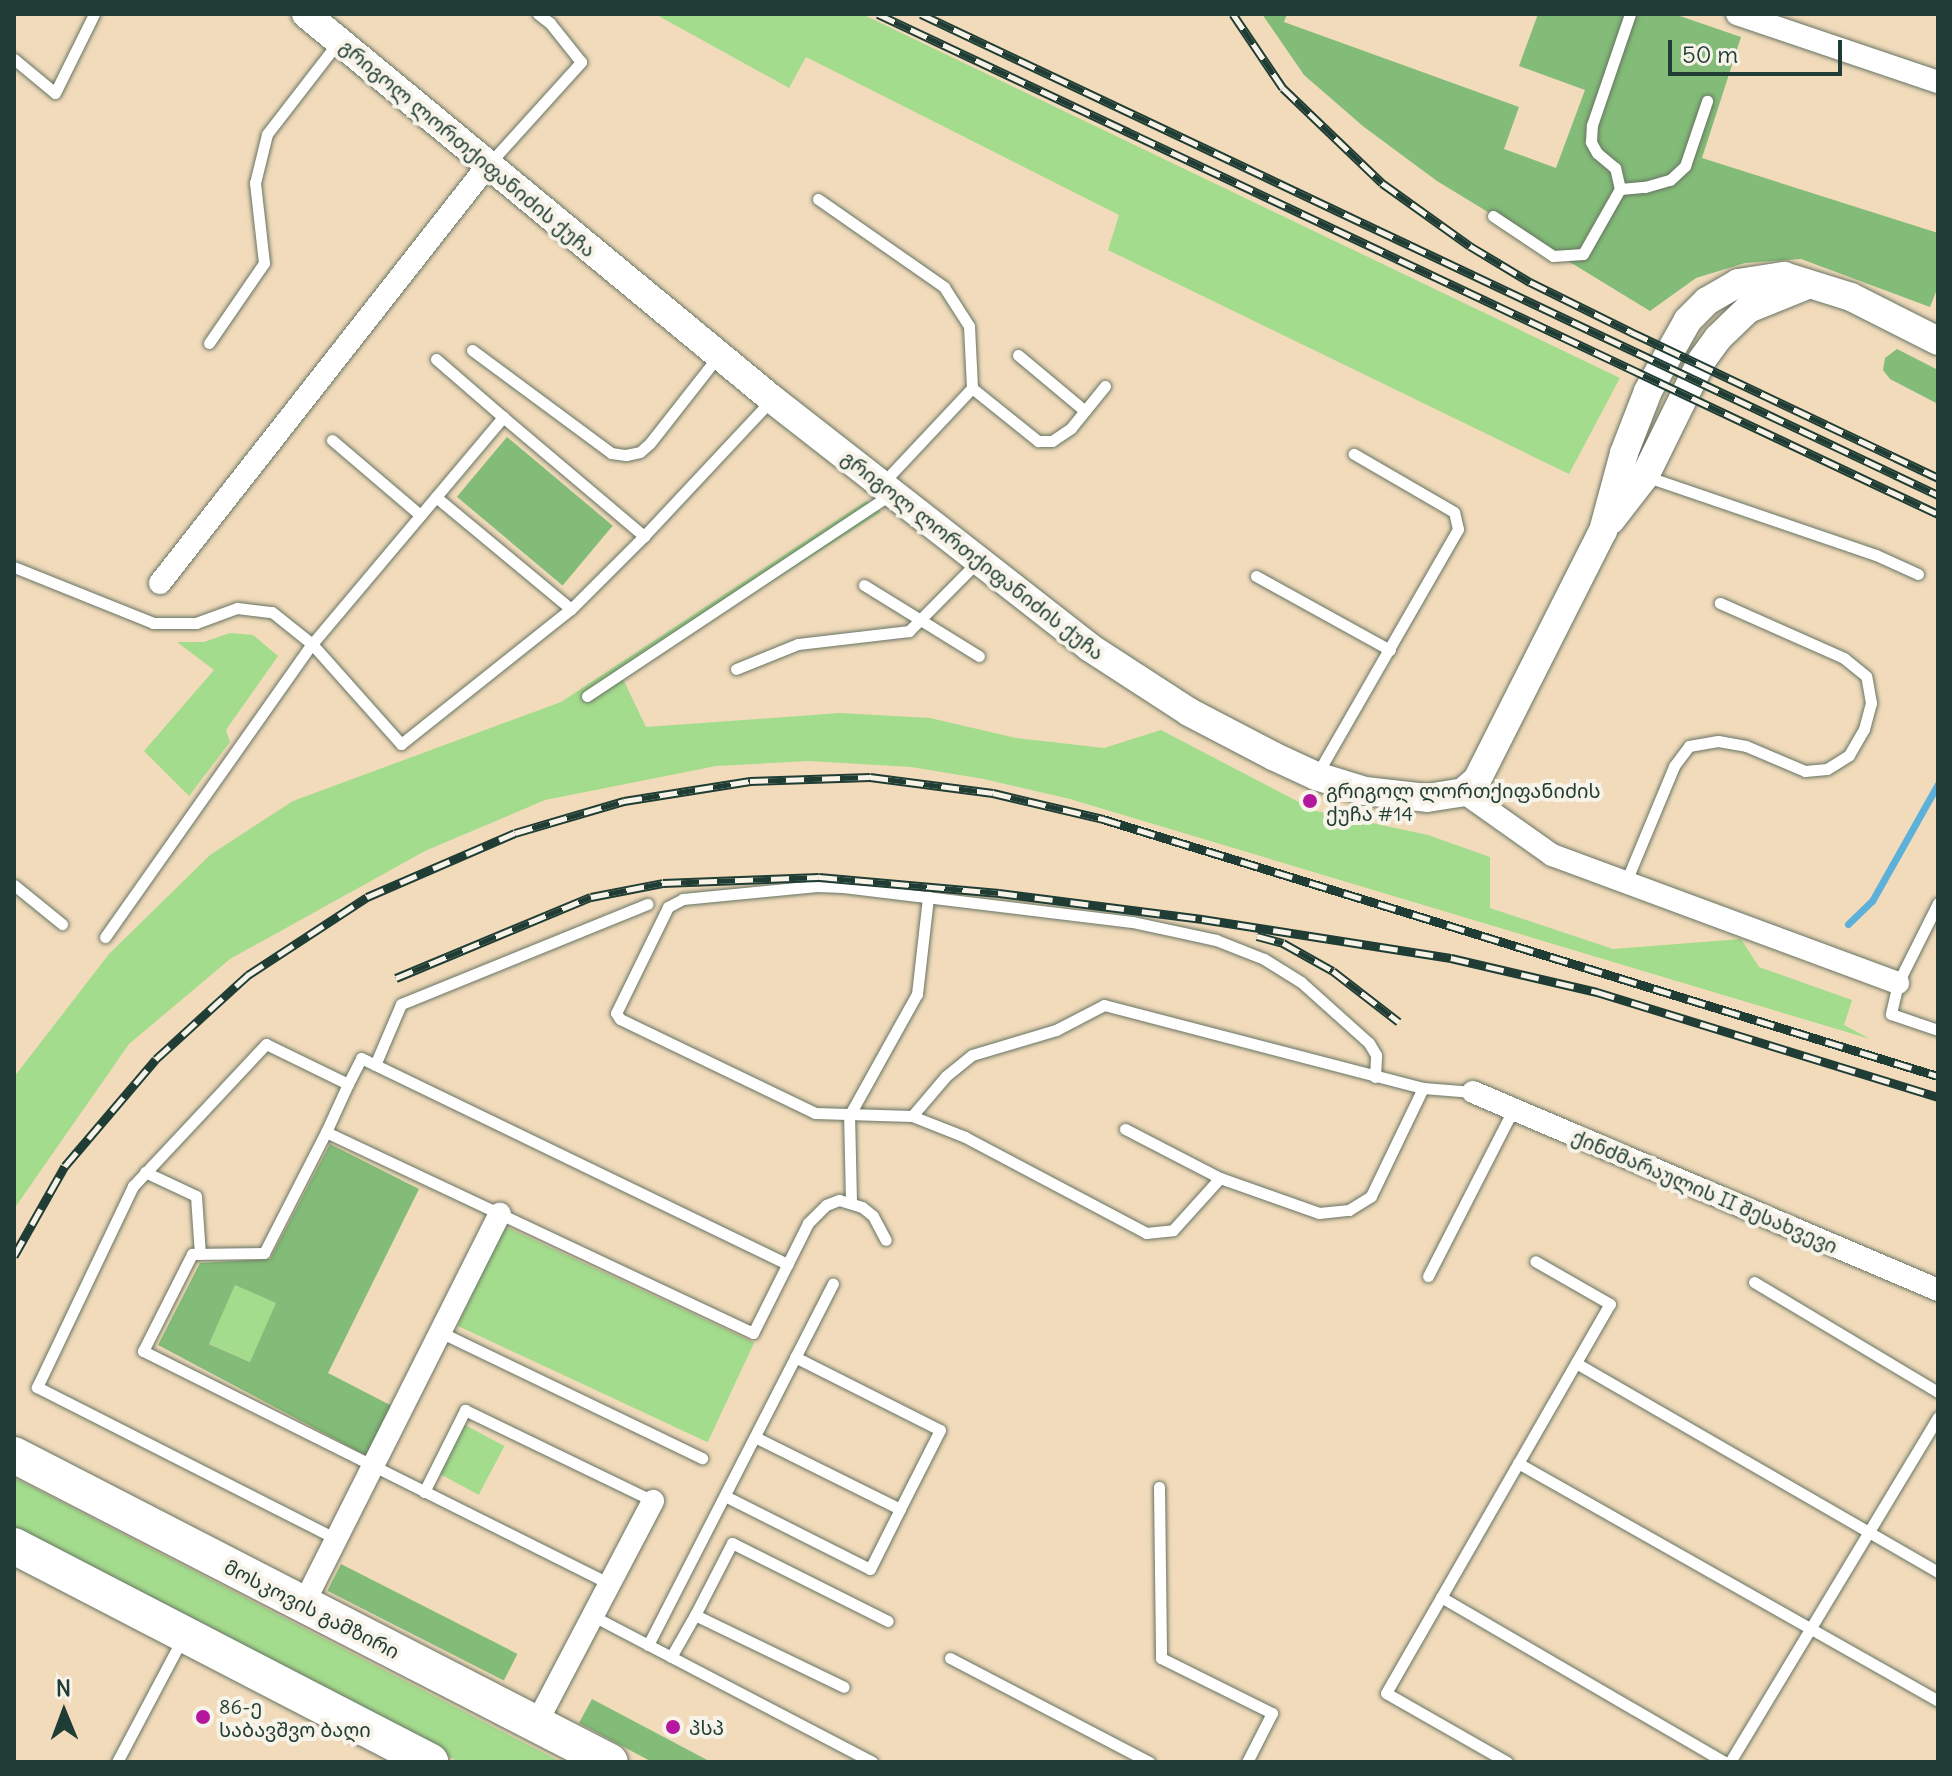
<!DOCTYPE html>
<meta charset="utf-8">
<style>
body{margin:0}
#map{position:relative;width:1952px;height:1776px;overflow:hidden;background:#f1dbbb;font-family:Delius,"Noto Sans Georgian",sans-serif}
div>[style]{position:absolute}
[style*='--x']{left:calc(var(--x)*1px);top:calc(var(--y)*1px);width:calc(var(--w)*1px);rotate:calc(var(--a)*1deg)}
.green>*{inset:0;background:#a4dc8d;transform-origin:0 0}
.forest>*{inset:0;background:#83bc78;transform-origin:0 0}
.stream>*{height:7px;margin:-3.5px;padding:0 3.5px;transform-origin:3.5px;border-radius:3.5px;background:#5db1d9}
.roads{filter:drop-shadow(0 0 2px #687463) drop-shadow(0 0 2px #687463)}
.service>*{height:11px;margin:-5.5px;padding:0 5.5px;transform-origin:5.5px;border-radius:5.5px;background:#fff}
.minor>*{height:22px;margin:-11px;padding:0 11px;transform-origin:11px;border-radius:11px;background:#fff}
.tertiary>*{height:28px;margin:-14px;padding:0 14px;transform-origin:14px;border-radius:14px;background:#fff}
.primary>*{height:36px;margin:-18px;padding:0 18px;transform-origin:18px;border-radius:18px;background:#fff}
.rail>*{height:9px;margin-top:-4.5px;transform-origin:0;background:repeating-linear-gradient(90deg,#f7f3e8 0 18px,#1f3d34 0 36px);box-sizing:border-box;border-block:2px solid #1f3d34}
.dots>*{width:22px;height:22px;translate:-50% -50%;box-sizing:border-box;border:4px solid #f7f3e8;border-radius:50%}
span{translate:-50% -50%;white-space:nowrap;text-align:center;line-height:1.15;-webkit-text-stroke:8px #f7f3e8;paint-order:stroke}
.street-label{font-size:20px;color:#1f3d34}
.poi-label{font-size:20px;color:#1f3d34}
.left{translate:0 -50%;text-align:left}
.frame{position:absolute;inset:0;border:16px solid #1f3d34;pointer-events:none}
.north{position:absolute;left:24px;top:1672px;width:80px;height:80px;-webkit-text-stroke:6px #f7f3e8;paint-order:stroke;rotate:359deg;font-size:22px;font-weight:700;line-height:32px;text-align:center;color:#1f3d34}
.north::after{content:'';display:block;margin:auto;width:28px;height:36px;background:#1f3d34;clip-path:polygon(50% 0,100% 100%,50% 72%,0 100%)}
.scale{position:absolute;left:1668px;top:40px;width:174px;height:36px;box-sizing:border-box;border:4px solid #1f3d34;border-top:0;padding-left:10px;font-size:24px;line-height:28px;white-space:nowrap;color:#1f3d34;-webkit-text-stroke:6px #f7f3e8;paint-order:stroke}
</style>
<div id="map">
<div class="green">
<i style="clip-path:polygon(655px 14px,862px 14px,1620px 378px,1569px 474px,1108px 250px,1119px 215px,806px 57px,789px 88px)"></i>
<i style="clip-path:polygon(866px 501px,881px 512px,622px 677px,646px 727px,840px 713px,930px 718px,1016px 738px,1104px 748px,1161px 730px,1316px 811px,1428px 835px,1490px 857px,1490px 908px,1613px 949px,1741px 939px,1759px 967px,1852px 1000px,1844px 1025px,1870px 1039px,1070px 799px,984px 779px,911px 767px,809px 761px,716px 766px,545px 800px,425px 851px,230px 959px,129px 1044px,14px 1209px,14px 1077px,109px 954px,210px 855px,293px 801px,561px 702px)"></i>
<i style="clip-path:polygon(230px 633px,253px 635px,278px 656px,226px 730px,230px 742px,189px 796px,144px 751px,214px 670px,177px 642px,204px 642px)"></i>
<i style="left:504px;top:1226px;width:276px;height:110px;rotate:25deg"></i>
<i style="left:235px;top:1284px;width:46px;height:65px;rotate:24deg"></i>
<i style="left:463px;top:1424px;width:47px;height:55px;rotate:28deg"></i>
<i style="clip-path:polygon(14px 1478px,40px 1491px,561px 1762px,459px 1762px,139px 1602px,14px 1532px)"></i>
</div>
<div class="forest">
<i style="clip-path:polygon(1262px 14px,1287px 14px,1284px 22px,1519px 107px,1504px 149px,1556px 168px,1585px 90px,1519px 66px,1538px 14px,1674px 14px,1741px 37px,1702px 158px,1938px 233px,1938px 287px,1930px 307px,1801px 259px,1745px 263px,1696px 278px,1650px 311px,1437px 181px,1364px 127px,1304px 75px)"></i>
<i style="clip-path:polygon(1897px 349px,1938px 370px,1938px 404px,1890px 379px,1883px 370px,1885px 358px)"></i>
<i style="left:507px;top:437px;width:138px;height:78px;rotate:40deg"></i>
<i style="clip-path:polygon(evenodd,330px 1144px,419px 1189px,328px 1373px,394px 1407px,367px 1456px,158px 1345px,200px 1263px,270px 1259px,330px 1144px,235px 1285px,276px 1303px,250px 1362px,209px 1344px,235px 1285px)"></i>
<i style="left:341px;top:1564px;width:198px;height:30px;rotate:27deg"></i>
<i style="clip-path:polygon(592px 1699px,711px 1762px,652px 1762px,579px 1723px)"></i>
</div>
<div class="stream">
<i style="--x:1848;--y:924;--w:33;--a:-44"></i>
<i style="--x:1872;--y:901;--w:134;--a:-60.6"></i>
</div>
<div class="roads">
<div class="service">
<i style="--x:14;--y:59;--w:53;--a:39.7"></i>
<i style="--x:55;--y:93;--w:88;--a:-63.7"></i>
<i style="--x:488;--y:165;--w:139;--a:-47.9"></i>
<i style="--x:581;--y:62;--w:50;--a:-128.5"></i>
<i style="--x:550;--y:23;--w:15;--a:-143"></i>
<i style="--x:1620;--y:189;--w:25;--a:-5"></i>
<i style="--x:1645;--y:187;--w:26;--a:-16"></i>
<i style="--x:1670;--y:180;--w:21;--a:-43"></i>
<i style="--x:1685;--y:166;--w:69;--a:-71.3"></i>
<i style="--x:818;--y:199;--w:154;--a:34.9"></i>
<i style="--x:944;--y:287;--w:46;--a:57.3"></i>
<i style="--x:969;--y:326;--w:62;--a:87.2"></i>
<i style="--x:972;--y:388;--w:132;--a:133.2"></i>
<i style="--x:1493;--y:216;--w:72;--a:33.7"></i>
<i style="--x:1553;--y:256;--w:30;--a:-4"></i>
<i style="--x:1583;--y:254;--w:75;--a:-60.4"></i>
<i style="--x:1620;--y:189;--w:22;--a:-103"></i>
<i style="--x:1615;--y:168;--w:23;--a:-140"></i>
<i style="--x:1597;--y:153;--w:13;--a:-119"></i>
<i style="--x:1591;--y:142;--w:17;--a:-87"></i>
<i style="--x:1592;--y:125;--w:117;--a:-71.1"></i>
<i style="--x:209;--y:343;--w:97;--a:-55.5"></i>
<i style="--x:264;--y:263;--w:81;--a:-96.4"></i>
<i style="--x:255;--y:183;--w:50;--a:-76.2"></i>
<i style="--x:267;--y:134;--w:118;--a:-52.3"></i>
<i style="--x:472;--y:350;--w:173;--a:36.5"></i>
<i style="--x:611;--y:453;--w:15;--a:8"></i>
<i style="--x:626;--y:455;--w:14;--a:-12"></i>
<i style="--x:640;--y:452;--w:13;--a:-42"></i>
<i style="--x:650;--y:443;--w:112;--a:-51.9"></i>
<i style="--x:1018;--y:355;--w:87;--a:39.9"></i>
<i style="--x:436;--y:359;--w:89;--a:40.9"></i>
<i style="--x:972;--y:388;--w:85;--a:38.8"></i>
<i style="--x:1038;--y:441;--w:14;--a:0"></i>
<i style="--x:1052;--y:441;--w:23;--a:-34"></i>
<i style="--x:1071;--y:428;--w:54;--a:-51"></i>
<i style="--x:332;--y:440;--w:116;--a:40.4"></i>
<i style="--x:1645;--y:476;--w:244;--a:18.9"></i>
<i style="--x:1876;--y:555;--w:46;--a:24.3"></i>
<i style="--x:436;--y:497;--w:175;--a:39.7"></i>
<i style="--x:14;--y:567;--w:150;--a:21.9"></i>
<i style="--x:153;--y:623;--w:43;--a:0"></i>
<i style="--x:196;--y:623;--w:44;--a:-20.1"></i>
<i style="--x:237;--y:608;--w:35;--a:7"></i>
<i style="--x:272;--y:612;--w:51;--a:38.7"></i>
<i style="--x:312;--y:644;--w:134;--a:48.3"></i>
<i style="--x:401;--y:744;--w:217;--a:-38.5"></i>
<i style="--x:571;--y:609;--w:103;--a:-45"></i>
<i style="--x:1256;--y:576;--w:153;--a:28.9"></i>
<i style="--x:864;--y:585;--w:135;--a:31.7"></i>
<i style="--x:736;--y:669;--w:67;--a:-22"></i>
<i style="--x:798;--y:644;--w:112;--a:-6.7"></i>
<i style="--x:909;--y:631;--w:97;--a:-45.4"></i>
<i style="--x:587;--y:696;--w:365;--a:-33.6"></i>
<i style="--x:1316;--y:776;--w:285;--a:-60.1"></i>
<i style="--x:1458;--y:529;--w:17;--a:-103"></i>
<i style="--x:1454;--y:512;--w:116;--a:-149.9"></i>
<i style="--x:1625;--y:884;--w:128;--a:-67.4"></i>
<i style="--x:1674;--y:766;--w:25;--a:-53"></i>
<i style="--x:1689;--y:746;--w:29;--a:-10"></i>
<i style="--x:1718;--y:741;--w:28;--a:10"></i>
<i style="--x:1746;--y:746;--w:64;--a:23"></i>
<i style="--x:1805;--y:771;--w:22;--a:-5"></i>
<i style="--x:1827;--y:769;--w:26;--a:-32"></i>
<i style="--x:1849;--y:755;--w:30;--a:-60"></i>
<i style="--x:1864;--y:729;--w:27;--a:-75"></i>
<i style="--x:1871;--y:703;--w:27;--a:-100"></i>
<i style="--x:1866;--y:676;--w:28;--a:-141"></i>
<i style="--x:1844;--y:658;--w:136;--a:-156.1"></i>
<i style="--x:14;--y:885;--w:62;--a:39.1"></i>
<i style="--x:1938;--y:903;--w:89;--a:116.6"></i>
<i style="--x:1898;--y:983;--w:32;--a:103"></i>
<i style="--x:1891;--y:1014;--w:50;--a:18.8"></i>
<i style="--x:105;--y:937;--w:359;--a:-54.8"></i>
<i style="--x:312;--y:644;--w:297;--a:-49.9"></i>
<i style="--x:503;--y:417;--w:185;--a:40.2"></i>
<i style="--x:644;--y:536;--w:187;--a:-46.9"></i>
<i style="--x:375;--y:1065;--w:66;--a:-66.9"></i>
<i style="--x:401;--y:1004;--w:266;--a:-22.1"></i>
<i style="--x:1375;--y:1077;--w:22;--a:-87"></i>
<i style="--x:1376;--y:1055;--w:14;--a:-120"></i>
<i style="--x:1369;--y:1043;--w:91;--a:-138.1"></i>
<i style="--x:1301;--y:982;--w:44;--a:-148.1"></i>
<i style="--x:1264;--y:959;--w:52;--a:-158.4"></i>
<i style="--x:1216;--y:940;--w:86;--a:-167.9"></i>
<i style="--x:1132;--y:922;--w:291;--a:-173.1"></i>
<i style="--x:843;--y:887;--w:26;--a:-178"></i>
<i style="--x:817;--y:886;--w:135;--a:174.5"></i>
<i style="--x:683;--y:899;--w:17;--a:152"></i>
<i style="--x:668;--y:907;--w:118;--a:116.1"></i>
<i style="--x:616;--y:1013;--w:7;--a:56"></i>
<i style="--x:620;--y:1019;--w:216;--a:25.7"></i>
<i style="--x:815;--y:1113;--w:97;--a:1.8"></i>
<i style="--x:912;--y:1116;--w:57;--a:21.6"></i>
<i style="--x:965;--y:1137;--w:205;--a:27.9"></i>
<i style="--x:1146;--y:1233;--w:27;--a:-6"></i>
<i style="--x:1173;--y:1230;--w:70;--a:-47.9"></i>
<i style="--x:1220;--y:1178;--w:105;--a:19.5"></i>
<i style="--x:1319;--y:1213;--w:30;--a:-6"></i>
<i style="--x:1349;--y:1210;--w:26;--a:-32"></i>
<i style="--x:1371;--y:1196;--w:120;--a:-64.3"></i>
<i style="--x:1423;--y:1088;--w:50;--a:4.6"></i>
<i style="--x:348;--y:1084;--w:29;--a:-63"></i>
<i style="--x:361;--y:1058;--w:474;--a:25.8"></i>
<i style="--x:912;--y:1116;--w:52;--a:-49.6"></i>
<i style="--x:946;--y:1076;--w:33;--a:-39"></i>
<i style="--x:972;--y:1055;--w:88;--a:-16.6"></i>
<i style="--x:1056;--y:1030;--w:54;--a:-27.5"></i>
<i style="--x:1104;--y:1005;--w:330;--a:14.6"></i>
<i style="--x:1125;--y:1129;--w:107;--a:27.3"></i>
<i style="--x:326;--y:1132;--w:53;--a:-65.4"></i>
<i style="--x:348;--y:1084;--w:91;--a:-154"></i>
<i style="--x:266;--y:1044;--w:195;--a:133.1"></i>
<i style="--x:133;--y:1186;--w:223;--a:115.5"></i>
<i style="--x:37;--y:1387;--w:335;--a:26.9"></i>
<i style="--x:145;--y:1172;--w:56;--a:25.2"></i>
<i style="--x:196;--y:1196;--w:58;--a:86.1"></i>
<i style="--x:851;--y:1201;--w:85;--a:-91.3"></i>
<i style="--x:849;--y:1116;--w:140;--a:-60.9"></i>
<i style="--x:917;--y:994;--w:98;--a:-83.5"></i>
<i style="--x:1428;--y:1276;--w:186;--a:-62.9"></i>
<i style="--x:1754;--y:1282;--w:214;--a:30.9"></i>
<i style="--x:440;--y:1332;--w:291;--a:25.7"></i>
<i style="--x:795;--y:1357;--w:162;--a:26.7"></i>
<i style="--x:940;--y:1430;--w:89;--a:116.9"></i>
<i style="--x:1576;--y:1363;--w:418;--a:30"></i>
<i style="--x:1518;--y:1463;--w:483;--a:29.5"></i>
<i style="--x:1159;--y:1487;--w:171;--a:89.3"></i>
<i style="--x:1161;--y:1658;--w:124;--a:26.4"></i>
<i style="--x:1272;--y:1713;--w:55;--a:117"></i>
<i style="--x:424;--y:1492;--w:92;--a:-63.4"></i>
<i style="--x:465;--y:1410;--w:209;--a:25.8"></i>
<i style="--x:725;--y:1496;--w:162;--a:26.7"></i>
<i style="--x:870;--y:1569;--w:67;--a:-63.4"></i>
<i style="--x:900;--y:1509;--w:162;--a:-153.6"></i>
<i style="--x:610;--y:1584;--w:522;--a:-153.48"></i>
<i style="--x:143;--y:1351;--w:109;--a:-63.2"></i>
<i style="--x:192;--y:1254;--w:72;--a:-0.8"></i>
<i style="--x:264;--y:1253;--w:136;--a:-62.9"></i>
<i style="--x:326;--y:1132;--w:472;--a:25.2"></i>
<i style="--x:753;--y:1333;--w:123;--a:-63.4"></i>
<i style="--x:808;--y:1223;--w:25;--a:-45"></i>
<i style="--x:826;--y:1205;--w:14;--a:-21"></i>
<i style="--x:839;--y:1200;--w:24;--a:17"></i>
<i style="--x:862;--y:1207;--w:14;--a:39"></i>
<i style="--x:873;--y:1216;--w:27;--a:62"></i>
<i style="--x:1441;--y:1597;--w:328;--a:30.2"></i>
<i style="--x:695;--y:1615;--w:81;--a:-62.8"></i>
<i style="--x:732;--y:1543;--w:174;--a:26.6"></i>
<i style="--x:593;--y:1616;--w:315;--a:27.6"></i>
<i style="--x:648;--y:1645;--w:406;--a:-62.9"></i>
<i style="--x:671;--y:1657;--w:48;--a:-60.3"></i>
<i style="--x:695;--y:1615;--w:165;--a:25.8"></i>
<i style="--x:950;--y:1658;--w:225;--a:27.6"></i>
<i style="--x:117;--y:1762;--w:139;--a:-62.1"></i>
<i style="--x:1507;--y:1762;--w:139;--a:-150.3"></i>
<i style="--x:1386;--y:1693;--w:449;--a:-60.1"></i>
<i style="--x:1610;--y:1304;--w:86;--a:-150.2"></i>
<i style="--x:1730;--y:1762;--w:403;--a:-58.9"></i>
</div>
<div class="minor">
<i style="--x:1737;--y:14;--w:212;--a:18.7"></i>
<i style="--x:160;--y:583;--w:531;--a:-51.88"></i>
<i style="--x:1463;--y:792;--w:109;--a:35.3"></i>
<i style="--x:1552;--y:855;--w:369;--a:20.3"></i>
<i style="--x:1473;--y:1092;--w:505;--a:23.06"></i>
<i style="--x:303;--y:1605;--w:438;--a:-63.3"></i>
<i style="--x:536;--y:1724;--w:252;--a:-62.3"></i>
</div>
<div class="tertiary">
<i style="--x:306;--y:14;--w:604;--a:39.56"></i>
<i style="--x:772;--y:399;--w:402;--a:38"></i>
<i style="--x:1089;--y:647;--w:119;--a:33"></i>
<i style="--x:1189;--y:712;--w:95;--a:27.6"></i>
<i style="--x:1273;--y:756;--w:47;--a:24.9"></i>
<i style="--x:1316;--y:776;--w:51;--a:17"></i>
<i style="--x:1365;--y:791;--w:62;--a:6.4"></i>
<i style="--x:1427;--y:798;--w:36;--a:-9"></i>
<i style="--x:1463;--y:792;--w:18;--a:-41"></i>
<i style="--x:1477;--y:780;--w:279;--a:-63.2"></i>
<i style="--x:1603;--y:531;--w:81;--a:-74.9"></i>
<i style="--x:1624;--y:453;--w:66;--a:-68.8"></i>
<i style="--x:1648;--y:391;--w:81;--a:-60.6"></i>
<i style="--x:1688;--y:320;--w:27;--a:-45"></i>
<i style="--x:1707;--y:301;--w:36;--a:-30"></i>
<i style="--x:1738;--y:283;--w:47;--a:-8.7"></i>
<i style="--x:1784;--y:276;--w:70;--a:17.4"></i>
<i style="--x:1851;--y:297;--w:97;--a:26.8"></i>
<i style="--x:1611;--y:520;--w:56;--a:-52.3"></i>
<i style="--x:1645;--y:476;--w:129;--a:-63.8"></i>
<i style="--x:1702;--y:360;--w:27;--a:-54"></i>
<i style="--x:1718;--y:338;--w:42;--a:-44"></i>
<i style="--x:1748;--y:309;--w:64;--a:-22.1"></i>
</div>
<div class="primary">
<i style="--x:14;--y:1455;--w:670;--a:27.25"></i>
<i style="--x:14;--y:1546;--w:469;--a:27.4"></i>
</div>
</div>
<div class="rail">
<i style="--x:878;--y:14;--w:1172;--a:25.25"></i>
<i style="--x:921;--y:14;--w:1125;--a:25.31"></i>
<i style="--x:1233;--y:14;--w:89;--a:56"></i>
<i style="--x:1283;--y:88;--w:137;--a:43.8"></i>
<i style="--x:1382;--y:183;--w:108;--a:35.6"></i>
<i style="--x:1470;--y:246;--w:70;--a:31"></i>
<i style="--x:1530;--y:282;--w:113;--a:26.3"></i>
<i style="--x:1631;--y:332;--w:340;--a:25.4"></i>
<i style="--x:1257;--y:936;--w:27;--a:15"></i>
<i style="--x:1283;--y:943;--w:57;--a:29.2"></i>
<i style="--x:1333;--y:971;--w:83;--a:37.7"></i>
<i style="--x:396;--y:978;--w:211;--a:-22.6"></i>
<i style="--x:591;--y:897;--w:73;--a:-11"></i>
<i style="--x:663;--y:883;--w:156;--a:-2.2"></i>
<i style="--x:819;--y:877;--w:181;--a:5.1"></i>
<i style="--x:999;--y:893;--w:205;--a:7.3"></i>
<i style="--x:1202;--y:919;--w:252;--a:8.9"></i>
<i style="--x:1451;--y:958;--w:150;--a:13.1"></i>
<i style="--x:1597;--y:992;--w:357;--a:17.1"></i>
<i style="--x:14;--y:1256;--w:103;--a:-60.5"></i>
<i style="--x:65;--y:1166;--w:140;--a:-49.6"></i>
<i style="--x:156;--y:1059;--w:125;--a:-42.4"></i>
<i style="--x:248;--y:975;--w:142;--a:-33.2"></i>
<i style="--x:367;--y:897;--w:161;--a:-23.4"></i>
<i style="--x:515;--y:833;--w:114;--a:-16.4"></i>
<i style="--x:624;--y:801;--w:128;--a:-9"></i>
<i style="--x:750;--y:781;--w:120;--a:-1.9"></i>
<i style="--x:870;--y:777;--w:124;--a:7.4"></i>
<i style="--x:993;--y:793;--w:113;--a:13.3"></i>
<i style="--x:1103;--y:819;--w:874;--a:17.11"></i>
</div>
<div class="dots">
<i style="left:1310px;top:801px;background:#b5179e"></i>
<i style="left:203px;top:1717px;background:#b5179e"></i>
<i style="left:673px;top:1727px;background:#b5179e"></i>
</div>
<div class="street-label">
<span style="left:468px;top:148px;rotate:40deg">გრიგოლ ლორთქიფანიძის ქუჩა</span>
<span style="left:973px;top:555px;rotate:38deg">გრიგოლ ლორთქიფანიძის ქუჩა</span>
<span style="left:1705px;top:1191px;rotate:23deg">ქინძმარაულის II შესახვევი</span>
<span style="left:312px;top:1609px;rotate:27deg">მოსკოვის გამზირი</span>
</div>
<div class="poi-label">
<span class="left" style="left:1326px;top:802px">გრიგოლ ლორთქიფანიძის<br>ქუჩა #14</span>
<span class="left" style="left:219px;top:1718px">86-ე<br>საბავშვო ბაღი</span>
<span class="left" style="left:689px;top:1727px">პსპ</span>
</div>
<div class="frame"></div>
<div class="north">N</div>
<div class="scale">50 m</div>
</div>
